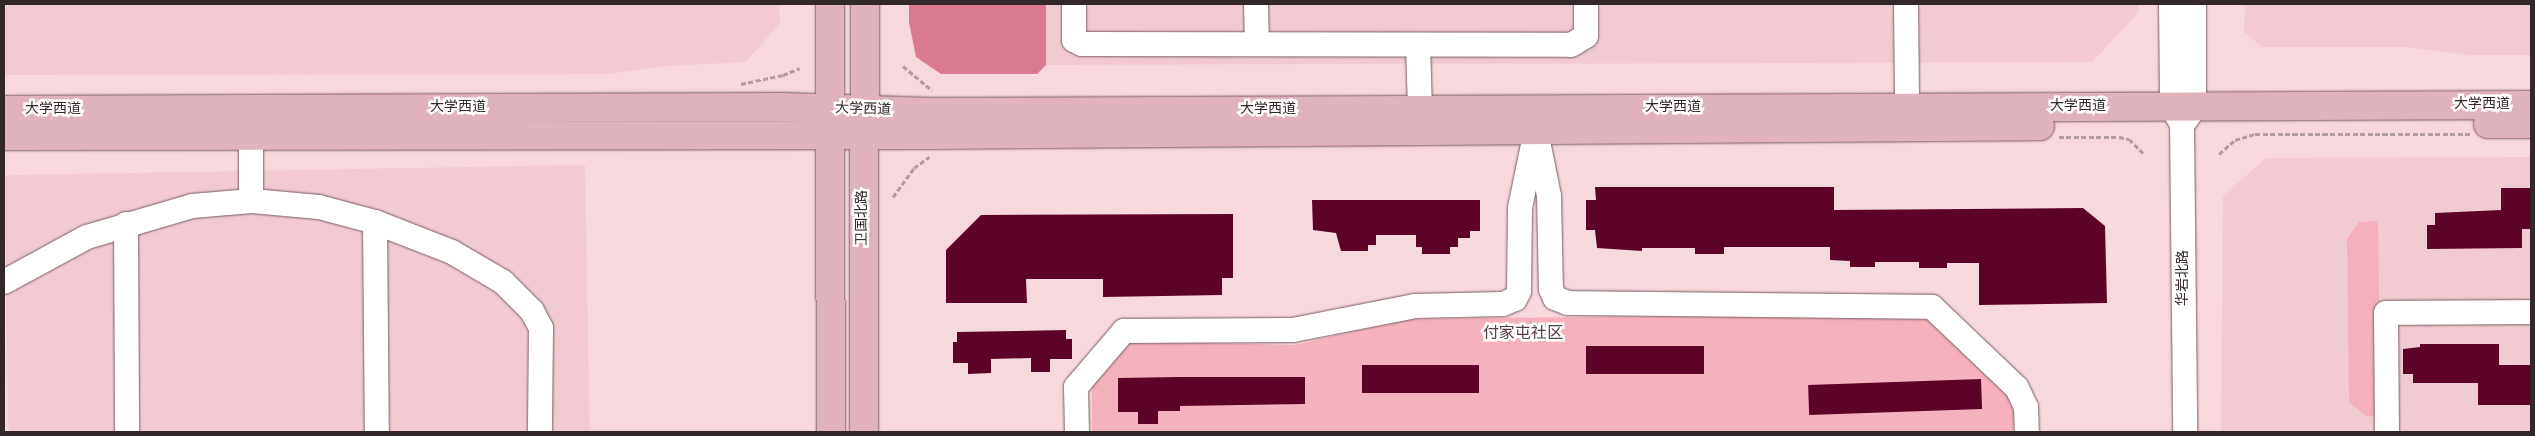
<!DOCTYPE html>
<meta charset="utf-8">
<style>
body{margin:0}
#map{position:relative;width:2535px;height:436px;overflow:hidden;background:#f6d8dd;font-family:Overpass,"Noto Sans SC",sans-serif}
div>[style]{position:absolute}
[style*='--x']{left:calc(var(--x)*1px);top:calc(var(--y)*1px);width:calc(var(--w)*1px);rotate:calc(var(--a)*1deg)}
.built>*{inset:0;background:#f2cbd2;transform-origin:0 0}
.green>*{inset:0;background:#f5b1be}
.forest>*{inset:0;background:#da7a90}
.building>*{inset:0;background:#5d0327;transform-origin:0 0}
.path>*{height:3px;margin-top:-1.5px;transform-origin:0;background:repeating-linear-gradient(90deg,#b39ca0 0 5px,transparent 0 7.5px)}
.roads{filter:drop-shadow(0 0 1px #765d61) drop-shadow(0 0 1px #765d61)}
.minor>*{height:24px;margin:-12px;padding:0 12px;transform-origin:12px;border-radius:12px;background:#fff}
.major>*{height:28px;margin:-14px;padding:0 14px;transform-origin:14px;border-radius:14px;background:#e0b2bc}
span{translate:-50% -50%;white-space:nowrap;text-align:center;line-height:1.15;-webkit-text-stroke:5px #fff;paint-order:stroke}
.street-label{font-size:14px;color:#322729}
.quarter-label{font-size:16px;color:#563d42}
.frame{position:absolute;inset:0;border:5px solid #322729;pointer-events:none}
</style>
<div id="map">
<div class="built">
<i style="clip-path:polygon(4px 4px,779px 4px,780px 23px,746px 62px,667px 66px,608px 74px,4px 75px)"></i>
<i style="clip-path:polygon(1046px 4px,2138px 4px,2138px 13px,2092px 62px,1046px 65px)"></i>
<i style="clip-path:polygon(2245px 4px,2531px 4px,2531px 55px,2469px 55px,2405px 47px,2262px 47px,2244px 32px)"></i>
<i style="clip-path:polygon(2531px 157px,2531px 432px,2221px 432px,2223px 196px,2266px 158px)"></i>
<i style="left:585px;top:165px;width:267px;height:581px;rotate:89deg"></i>
</div>
<div class="green">
<i style="clip-path:polygon(2378px 221px,2381px 417px,2366px 416px,2349px 402px,2347px 239px,2359px 222px)"></i>
<i style="clip-path:polygon(1922px 313px,2011px 390px,2016px 405px,2013px 431px,1092px 432px,1092px 382px,1129px 341px,1295px 345px,1407px 319px)"></i>
</div>
<div class="forest">
<i style="clip-path:polygon(909px 4px,1046px 4px,1046px 65px,1037px 74px,941px 74px,916px 57px,909px 22px)"></i>
</div>
<div class="building">
<i style="clip-path:polygon(1595px 187px,1834px 187px,1834px 210px,2083px 208px,2105px 226px,2107px 303px,1979px 305px,1979px 263px,1947px 263px,1947px 268px,1919px 268px,1919px 262px,1875px 262px,1875px 267px,1850px 267px,1850px 261px,1830px 260px,1830px 247px,1724px 247px,1724px 254px,1695px 254px,1695px 248px,1642px 248px,1642px 251px,1597px 248px,1595px 230px,1586px 230px,1586px 200px,1596px 200px)"></i>
<i style="clip-path:polygon(2501px 188px,2531px 188px,2531px 229px,2522px 229px,2522px 248px,2427px 249px,2427px 225px,2435px 225px,2435px 213px,2501px 210px)"></i>
<i style="clip-path:polygon(1312px 200px,1480px 200px,1480px 231px,1470px 231px,1470px 238px,1458px 238px,1458px 247px,1450px 247px,1450px 254px,1422px 254px,1422px 247px,1416px 247px,1416px 235px,1376px 235px,1376px 245px,1368px 245px,1368px 251px,1341px 251px,1336px 233px,1313px 230px)"></i>
<i style="clip-path:polygon(1233px 214px,1233px 278px,1222px 278px,1222px 295px,1103px 297px,1103px 279px,1026px 279px,1027px 303px,946px 303px,946px 250px,981px 215px)"></i>
<i style="clip-path:polygon(1066px 330px,1066px 339px,1072px 339px,1072px 359px,1050px 359px,1050px 372px,1031px 372px,1031px 358px,991px 359px,991px 373px,968px 374px,968px 363px,953px 363px,953px 342px,957px 342px,957px 332px)"></i>
<i style="clip-path:polygon(2420px 344px,2499px 344px,2499px 365px,2531px 365px,2531px 405px,2478px 405px,2478px 383px,2413px 383px,2413px 374px,2403px 374px,2403px 349px,2420px 347px)"></i>
<i style="left:1704px;top:346px;width:28px;height:118px;rotate:90deg"></i>
<i style="left:1479px;top:365px;width:28px;height:117px;rotate:90deg"></i>
<i style="clip-path:polygon(1180px 377px,1305px 377px,1305px 404px,1180px 406px,1180px 411px,1158px 411px,1158px 424px,1138px 424px,1138px 412px,1118px 412px,1118px 378px)"></i>
<i style="left:1981px;top:379px;width:30px;height:173px;rotate:88deg"></i>
</div>
<div class="path">
<i style="--x:903;--y:66;--w:38;--a:40"></i>
<i style="--x:741;--y:84;--w:43;--a:-12.1"></i>
<i style="--x:783;--y:75;--w:18;--a:-22"></i>
<i style="--x:2059;--y:137;--w:60;--a:0"></i>
<i style="--x:2119;--y:137;--w:10;--a:11"></i>
<i style="--x:2129;--y:139;--w:20;--a:45"></i>
<i style="--x:2219;--y:154;--w:21;--a:-41"></i>
<i style="--x:2235;--y:140;--w:21;--a:-17"></i>
<i style="--x:2255;--y:134;--w:216;--a:0"></i>
<i style="--x:893;--y:197;--w:36;--a:-54"></i>
<i style="--x:914;--y:168;--w:19;--a:-36"></i>
</div>
<div class="roads">
<div class="minor">
<i style="--x:1074;--y:4;--w:36;--a:90"></i>
<i style="--x:1074;--y:40;--w:9;--a:27"></i>
<i style="--x:1082;--y:44;--w:489;--a:0.1"></i>
<i style="--x:1571;--y:45;--w:17;--a:-31"></i>
<i style="--x:1586;--y:36;--w:32;--a:-90"></i>
<i style="--x:1256;--y:4;--w:40;--a:88.6"></i>
<i style="--x:1906;--y:4;--w:103;--a:89.4"></i>
<i style="--x:2171;--y:4;--w:103;--a:89.4"></i>
<i style="--x:2172;--y:107;--w:20;--a:60"></i>
<i style="--x:2182;--y:124;--w:308;--a:89.4"></i>
<i style="--x:1418;--y:45;--w:65;--a:88.2"></i>
<i style="--x:2185;--y:121;--w:16;--a:-55"></i>
<i style="--x:2194;--y:108;--w:104;--a:-90"></i>
<i style="--x:1536;--y:131;--w:66;--a:78.7"></i>
<i style="--x:1549;--y:196;--w:93;--a:88.8"></i>
<i style="--x:1551;--y:289;--w:10;--a:66"></i>
<i style="--x:1555;--y:298;--w:14;--a:21"></i>
<i style="--x:1568;--y:303;--w:364;--a:0.6"></i>
<i style="--x:1932;--y:307;--w:117;--a:43.6"></i>
<i style="--x:2017;--y:388;--w:21;--a:65"></i>
<i style="--x:2026;--y:407;--w:25;--a:88"></i>
<i style="--x:251;--y:135;--w:66;--a:90"></i>
<i style="--x:375;--y:222;--w:210;--a:89.5"></i>
<i style="--x:126;--y:224;--w:208;--a:89.7"></i>
<i style="--x:4;--y:282;--w:94;--a:-28.5"></i>
<i style="--x:87;--y:237;--w:109;--a:-16.4"></i>
<i style="--x:192;--y:206;--w:60;--a:-4.8"></i>
<i style="--x:252;--y:201;--w:67;--a:5.1"></i>
<i style="--x:319;--y:207;--w:58;--a:15"></i>
<i style="--x:375;--y:222;--w:83;--a:21.3"></i>
<i style="--x:452;--y:252;--w:59;--a:30.5"></i>
<i style="--x:503;--y:282;--w:41;--a:45"></i>
<i style="--x:532;--y:311;--w:19;--a:62"></i>
<i style="--x:541;--y:328;--w:104;--a:90.6"></i>
<i style="--x:1077;--y:432;--w:45;--a:-91.3"></i>
<i style="--x:1076;--y:387;--w:74;--a:-49.4"></i>
<i style="--x:1124;--y:331;--w:169;--a:-0.3"></i>
<i style="--x:1293;--y:330;--w:124;--a:-11.1"></i>
<i style="--x:1415;--y:306;--w:88;--a:-1.3"></i>
<i style="--x:1503;--y:304;--w:13;--a:-23"></i>
<i style="--x:1515;--y:299;--w:9;--a:-63"></i>
<i style="--x:1519;--y:291;--w:83;--a:-89.3"></i>
<i style="--x:1520;--y:208;--w:69;--a:-78.4"></i>
<i style="--x:2387;--y:432;--w:119;--a:-90.5"></i>
<i style="--x:2386;--y:313;--w:145;--a:-0.4"></i>
</div>
<div class="major">
<i style="--x:830;--y:4;--w:428;--a:89.9"></i>
<i style="--x:4;--y:110;--w:779;--a:-0.22"></i>
<i style="--x:783;--y:107;--w:148;--a:1.9"></i>
<i style="--x:931;--y:112;--w:1600;--a:-0.25"></i>
<i style="--x:2488;--y:124;--w:43;--a:0"></i>
<i style="--x:4;--y:136;--w:927;--a:-0.06"></i>
<i style="--x:931;--y:135;--w:1109;--a:-0.46"></i>
<i style="--x:864;--y:432;--w:428;--a:-89.9"></i>
</div>
</div>
<div class="street-label">
<span style="left:2482px;top:105px">大学西道</span>
<span style="left:2078px;top:107px">大学西道</span>
<span style="left:458px;top:108px">大学西道</span>
<span style="left:1673px;top:108px">大学西道</span>
<span style="left:53px;top:110px">大学西道</span>
<span style="left:863px;top:110px;rotate:2deg">大学西道</span>
<span style="left:1268px;top:110px">大学西道</span>
<span style="left:863px;top:218px;rotate:-90deg">卫国北路</span>
<span style="left:2184px;top:278px;rotate:-90deg">华岩北路</span>
</div>
<div class="quarter-label">
<span style="left:1523px;top:334px">付家屯社区</span>
</div>
<div class="frame"></div>
</div>
